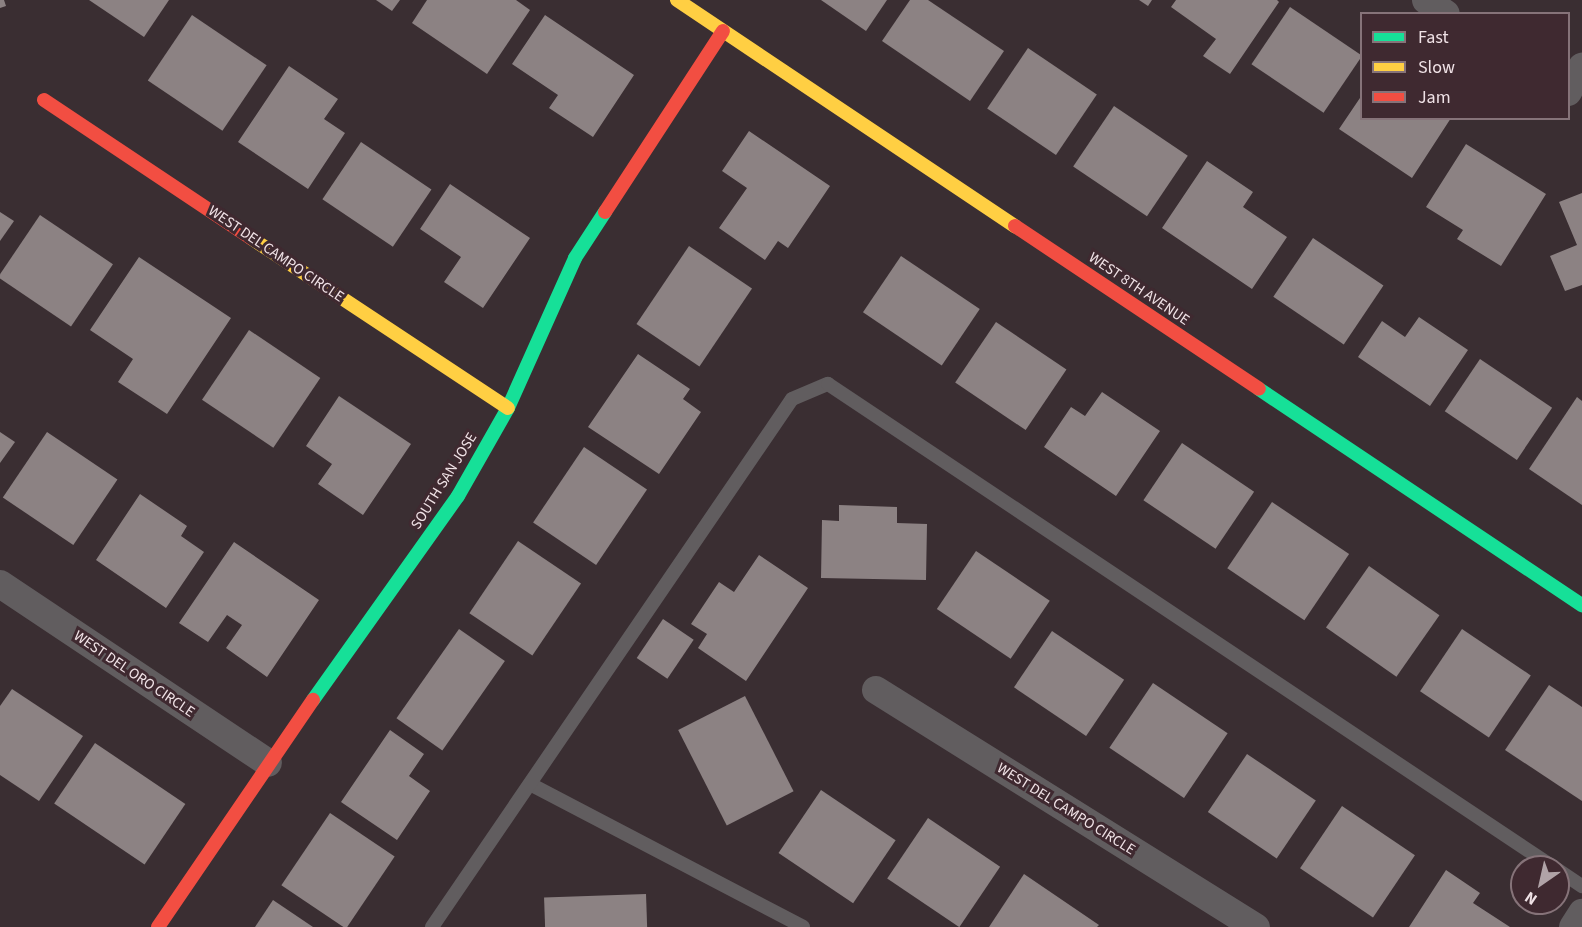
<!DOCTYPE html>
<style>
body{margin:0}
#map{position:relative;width:1582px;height:927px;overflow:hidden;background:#3a2e32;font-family:"Source Sans 3",sans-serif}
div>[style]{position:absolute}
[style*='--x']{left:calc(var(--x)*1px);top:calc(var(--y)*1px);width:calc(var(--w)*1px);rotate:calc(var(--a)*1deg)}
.building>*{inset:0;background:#8c8283;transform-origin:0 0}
.lane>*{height:14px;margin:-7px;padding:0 7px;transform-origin:7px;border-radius:7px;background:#615d5f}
.street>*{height:28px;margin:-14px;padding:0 14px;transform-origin:14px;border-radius:14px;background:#615d5f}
.fast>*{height:14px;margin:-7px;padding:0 7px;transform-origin:7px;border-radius:7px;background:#16e098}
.slow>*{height:14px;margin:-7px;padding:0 7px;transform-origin:7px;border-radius:7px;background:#ffcf43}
.jam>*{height:14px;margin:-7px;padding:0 7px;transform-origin:7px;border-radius:7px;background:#f24e42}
span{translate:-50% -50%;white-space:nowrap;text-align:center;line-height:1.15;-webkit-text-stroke:6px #3f2930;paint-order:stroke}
.street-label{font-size:15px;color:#f0e2e6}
.legend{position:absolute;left:1360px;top:12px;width:210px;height:108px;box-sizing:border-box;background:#3f2930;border:2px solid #867379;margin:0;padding:8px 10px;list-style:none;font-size:18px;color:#f0e2e6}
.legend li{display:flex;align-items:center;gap:12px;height:30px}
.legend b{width:30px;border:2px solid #867379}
.north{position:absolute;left:1510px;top:855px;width:60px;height:60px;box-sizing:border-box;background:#3f2930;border:2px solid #867379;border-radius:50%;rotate:214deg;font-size:16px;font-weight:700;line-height:24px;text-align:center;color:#f0e2e6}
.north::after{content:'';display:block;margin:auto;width:21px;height:27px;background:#b0a3a7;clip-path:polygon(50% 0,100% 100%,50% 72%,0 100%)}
</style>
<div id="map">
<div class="building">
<i style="clip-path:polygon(0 0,4px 0,6px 6px,0 8px)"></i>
<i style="clip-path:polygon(89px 0,169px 0,144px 37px)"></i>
<i style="clip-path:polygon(376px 0,400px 0,392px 11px)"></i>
<i style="clip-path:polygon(427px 0,516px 0,530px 10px,487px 74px,412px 23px)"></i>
<i style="clip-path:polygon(821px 0,887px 0,866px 31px)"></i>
<i style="clip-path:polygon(910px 0,928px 0,1004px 51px,970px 101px,882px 41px)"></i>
<i style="clip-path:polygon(1139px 0,1152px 0,1148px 6px)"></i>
<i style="clip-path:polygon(1176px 0,1277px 0,1279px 2px,1230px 74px,1203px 56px,1216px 39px,1171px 7px)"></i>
<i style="left:1290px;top:7px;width:87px;height:69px;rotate:34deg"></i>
<i style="left:192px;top:15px;width:90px;height:79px;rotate:34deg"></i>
<i style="clip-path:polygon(545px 15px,634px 75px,593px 137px,549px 108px,558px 95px,512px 64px)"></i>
<i style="left:1028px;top:48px;width:83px;height:73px;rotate:34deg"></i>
<i style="clip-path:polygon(289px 66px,338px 99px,324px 119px,345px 133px,308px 189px,238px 142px)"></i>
<i style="clip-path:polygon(1362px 95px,1362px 118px,1451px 118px,1412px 178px,1339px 129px)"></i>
<i style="left:1114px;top:106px;width:89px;height:73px;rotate:34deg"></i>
<i style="clip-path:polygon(749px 131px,830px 186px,788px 248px,778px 241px,765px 260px,719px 228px,747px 188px,722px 171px)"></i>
<i style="left:361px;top:142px;width:85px;height:69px;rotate:34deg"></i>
<i style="clip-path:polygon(1466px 144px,1546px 194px,1501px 266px,1457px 239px,1463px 230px,1426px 207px)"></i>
<i style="clip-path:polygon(1207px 161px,1253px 192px,1243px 207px,1287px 237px,1252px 289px,1162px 228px)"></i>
<i style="clip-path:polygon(450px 184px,530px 238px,483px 308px,444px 282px,461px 257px,420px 229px)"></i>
<i style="clip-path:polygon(1582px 193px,1582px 285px,1565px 291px,1550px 256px,1577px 245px,1559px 202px)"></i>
<i style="clip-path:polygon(0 212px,14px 221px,0 241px)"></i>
<i style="left:40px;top:215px;width:88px;height:75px;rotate:34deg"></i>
<i style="left:1313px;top:238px;width:85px;height:71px;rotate:34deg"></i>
<i style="left:689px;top:246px;width:76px;height:94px;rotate:34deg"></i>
<i style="left:901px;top:256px;width:95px;height:68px;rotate:34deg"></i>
<i style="clip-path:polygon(139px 257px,231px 318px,167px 414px,118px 382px,133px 359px,90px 330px)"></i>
<i style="clip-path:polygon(1419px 317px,1468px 350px,1430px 406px,1358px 357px,1382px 321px,1405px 337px)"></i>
<i style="left:996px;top:322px;width:85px;height:73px;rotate:34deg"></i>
<i style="left:249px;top:330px;width:86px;height:84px;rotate:34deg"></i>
<i style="clip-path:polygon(638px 354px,690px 389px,683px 399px,701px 412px,659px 474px,588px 427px)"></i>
<i style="left:1480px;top:359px;width:87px;height:63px;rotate:34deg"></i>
<i style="clip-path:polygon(1102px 392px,1160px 431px,1116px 496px,1044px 447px,1071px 407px,1085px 416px)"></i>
<i style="clip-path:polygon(339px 396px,411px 444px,363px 515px,318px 484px,332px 464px,306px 446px)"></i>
<i style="clip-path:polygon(1577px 397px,1582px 401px,1582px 505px,1529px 469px)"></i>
<i style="clip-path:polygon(0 432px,15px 442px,0 463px)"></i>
<i style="left:47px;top:432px;width:85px;height:79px;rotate:34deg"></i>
<i style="left:1182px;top:443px;width:87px;height:69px;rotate:34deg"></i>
<i style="left:584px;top:447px;width:76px;height:91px;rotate:34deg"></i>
<i style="clip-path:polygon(140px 494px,187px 526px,181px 536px,204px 552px,166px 608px,96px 560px)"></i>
<i style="left:1272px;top:502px;width:93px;height:80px;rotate:34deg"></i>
<i style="clip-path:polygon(839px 505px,897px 507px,897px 523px,927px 524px,926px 580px,821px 578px,822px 520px,839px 521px)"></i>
<i style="left:518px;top:541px;width:76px;height:87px;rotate:34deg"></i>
<i style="clip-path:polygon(234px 542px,319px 600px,267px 677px,226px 648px,242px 625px,227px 615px,208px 642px,179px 623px)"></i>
<i style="left:976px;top:551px;width:89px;height:70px;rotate:34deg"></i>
<i style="clip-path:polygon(759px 555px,808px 588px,746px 681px,698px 648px,707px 634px,691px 624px,719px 582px,734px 592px)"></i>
<i style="left:1369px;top:566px;width:86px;height:75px;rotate:35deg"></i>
<i style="left:663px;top:619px;width:37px;height:47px;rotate:34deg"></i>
<i style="left:459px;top:629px;width:56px;height:109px;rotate:35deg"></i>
<i style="left:1462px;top:629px;width:83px;height:75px;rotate:34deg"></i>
<i style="left:1052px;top:631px;width:87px;height:68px;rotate:34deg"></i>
<i style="left:1153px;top:683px;width:90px;height:78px;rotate:34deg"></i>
<i style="clip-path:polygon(1549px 685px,1582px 707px,1582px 801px,1505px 750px)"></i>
<i style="clip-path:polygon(12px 689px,83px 736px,39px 801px,0 775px,0 706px)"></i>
<i style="left:745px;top:696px;width:107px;height:75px;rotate:63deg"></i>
<i style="clip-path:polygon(390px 730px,424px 754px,409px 776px,430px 791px,397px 840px,341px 802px)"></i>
<i style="left:95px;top:743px;width:109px;height:73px;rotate:34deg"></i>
<i style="left:1247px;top:754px;width:83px;height:70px;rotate:34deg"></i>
<i style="left:821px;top:790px;width:90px;height:76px;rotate:34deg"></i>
<i style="left:1342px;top:806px;width:88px;height:75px;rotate:34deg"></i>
<i style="left:330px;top:813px;width:78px;height:87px;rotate:34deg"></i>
<i style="left:928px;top:818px;width:87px;height:73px;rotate:34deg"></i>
<i style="clip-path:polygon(1446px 870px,1480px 893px,1473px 903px,1510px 927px,1409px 927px)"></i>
<i style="clip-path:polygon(1024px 874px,1099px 925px,1097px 927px,989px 927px)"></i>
<i style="left:646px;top:894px;width:33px;height:102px;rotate:88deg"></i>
<i style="clip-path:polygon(273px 900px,313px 927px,255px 927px)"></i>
</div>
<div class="lane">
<i style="--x:530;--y:784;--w:308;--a:27.6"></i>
<i style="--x:1558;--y:870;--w:29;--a:34"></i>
<i style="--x:432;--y:927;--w:639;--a:-55.71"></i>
<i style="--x:792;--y:399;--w:39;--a:-23"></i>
<i style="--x:828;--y:384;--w:871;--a:33.67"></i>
</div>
<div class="street">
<i style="--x:1426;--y:0;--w:24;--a:35"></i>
<i style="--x:1568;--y:92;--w:29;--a:-61"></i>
<i style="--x:0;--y:584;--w:322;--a:33.7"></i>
<i style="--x:876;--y:690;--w:448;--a:32"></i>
<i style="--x:1573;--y:927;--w:17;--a:-57"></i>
</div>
<div class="fast">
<i style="--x:1259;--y:389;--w:389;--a:33.8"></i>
<i style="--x:313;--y:700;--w:250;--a:-54.6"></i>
<i style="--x:458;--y:496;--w:101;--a:-60.4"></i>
<i style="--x:508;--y:408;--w:164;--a:-65.9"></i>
<i style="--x:575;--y:258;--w:55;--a:-56.9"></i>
</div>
<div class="slow">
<i style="--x:677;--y:0;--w:407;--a:33.8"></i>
<i style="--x:251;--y:238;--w:308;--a:33.5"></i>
</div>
<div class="jam">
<i style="--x:44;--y:100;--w:249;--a:33.7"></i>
<i style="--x:605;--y:212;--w:216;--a:-56.9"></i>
<i style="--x:1015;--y:226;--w:293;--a:33.7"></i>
<i style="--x:158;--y:927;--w:275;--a:-55.7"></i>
</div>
<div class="street-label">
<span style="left:276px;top:254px;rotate:34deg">WEST DEL CAMPO CIRCLE</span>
<span style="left:1139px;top:289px;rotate:34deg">WEST 8TH AVENUE</span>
<span style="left:444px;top:481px;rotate:-58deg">SOUTH SAN JOSE</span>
<span style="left:134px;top:674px;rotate:34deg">WEST DEL ORO CIRCLE</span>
<span style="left:1066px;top:809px;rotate:32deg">WEST DEL CAMPO CIRCLE</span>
</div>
<ul class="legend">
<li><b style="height:8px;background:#16e098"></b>Fast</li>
<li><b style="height:8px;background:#ffcf43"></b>Slow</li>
<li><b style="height:8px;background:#f24e42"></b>Jam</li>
</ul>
<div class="north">N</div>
</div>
